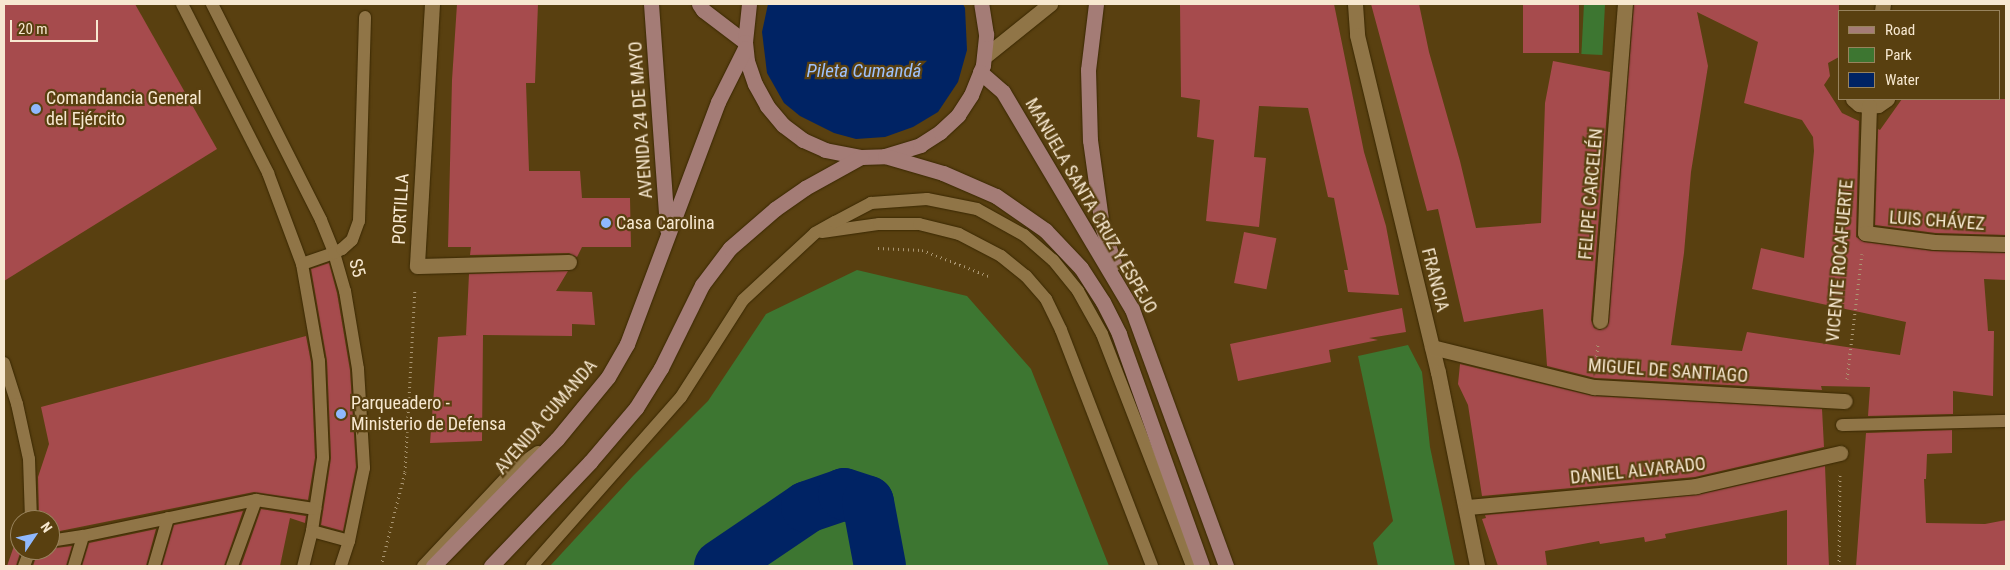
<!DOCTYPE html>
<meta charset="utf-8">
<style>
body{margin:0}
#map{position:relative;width:2010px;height:570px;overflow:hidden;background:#594010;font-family:"Roboto Condensed",sans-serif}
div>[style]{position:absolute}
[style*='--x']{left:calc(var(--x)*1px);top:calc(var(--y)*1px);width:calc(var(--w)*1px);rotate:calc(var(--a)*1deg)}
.green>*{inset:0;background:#3d7631;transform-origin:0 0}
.water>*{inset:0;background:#002364}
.river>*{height:52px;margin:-26px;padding:0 26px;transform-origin:26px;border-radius:26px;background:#002364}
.building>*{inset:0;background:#a64b4d;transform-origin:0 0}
.path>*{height:3px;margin-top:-1.5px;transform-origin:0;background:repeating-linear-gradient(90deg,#aa9672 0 1px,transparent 0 5px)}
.roads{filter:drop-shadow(0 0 1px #3a2803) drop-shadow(0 0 1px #3a2803)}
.lane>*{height:12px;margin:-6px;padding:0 6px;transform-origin:6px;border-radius:6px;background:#907547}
.street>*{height:15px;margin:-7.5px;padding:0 7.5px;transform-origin:7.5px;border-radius:7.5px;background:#907547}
.secondary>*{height:15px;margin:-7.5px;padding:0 7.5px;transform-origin:7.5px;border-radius:7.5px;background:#a47c76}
.dots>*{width:14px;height:14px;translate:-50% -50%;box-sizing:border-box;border:2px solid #594010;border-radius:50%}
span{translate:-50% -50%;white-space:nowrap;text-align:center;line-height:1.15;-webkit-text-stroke:4.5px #594010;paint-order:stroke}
.poi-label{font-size:18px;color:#f7e8d0}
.left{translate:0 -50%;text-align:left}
.street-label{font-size:18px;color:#f7e8d0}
.water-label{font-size:19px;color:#9ec1fb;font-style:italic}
.frame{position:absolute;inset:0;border:5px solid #f7e8d0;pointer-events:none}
.legend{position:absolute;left:1838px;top:10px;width:162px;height:90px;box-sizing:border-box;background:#594010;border:1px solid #98835d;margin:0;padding:6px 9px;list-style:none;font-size:15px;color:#f7e8d0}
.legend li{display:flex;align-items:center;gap:10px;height:25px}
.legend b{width:25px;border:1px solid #98835d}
.north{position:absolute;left:10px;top:510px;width:50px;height:50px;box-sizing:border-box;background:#594010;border:1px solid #98835d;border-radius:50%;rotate:56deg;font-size:14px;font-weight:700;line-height:20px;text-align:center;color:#f7e8d0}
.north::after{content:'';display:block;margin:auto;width:18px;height:22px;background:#8fb8fd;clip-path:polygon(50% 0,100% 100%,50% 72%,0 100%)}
.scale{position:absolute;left:10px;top:20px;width:88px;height:22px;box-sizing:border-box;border:2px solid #f7e8d0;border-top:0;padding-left:6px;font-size:15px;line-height:18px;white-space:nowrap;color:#f7e8d0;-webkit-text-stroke:4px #594010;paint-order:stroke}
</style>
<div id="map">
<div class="green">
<i style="left:1584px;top:4px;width:21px;height:50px;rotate:3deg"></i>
<i style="clip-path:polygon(857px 270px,967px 296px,1031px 369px,1109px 566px,550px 566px,633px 476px,708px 401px,766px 314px)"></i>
<i style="clip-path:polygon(1408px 345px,1422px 372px,1430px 447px,1455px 566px,1378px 566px,1373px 543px,1393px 521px,1358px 356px)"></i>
</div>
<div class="water">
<i style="clip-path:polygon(768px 4px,963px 4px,965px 8px,967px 50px,958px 82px,938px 112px,913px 127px,885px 137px,856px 139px,834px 133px,800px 116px,784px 103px,767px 73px,762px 32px)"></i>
</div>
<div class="river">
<i style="--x:720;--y:566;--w:105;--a:-34.1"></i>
<i style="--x:807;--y:507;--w:39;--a:-19"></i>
<i style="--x:844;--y:494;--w:25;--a:18"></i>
<i style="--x:868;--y:502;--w:65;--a:79.4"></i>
</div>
<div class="building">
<i style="clip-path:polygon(4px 4px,135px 4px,217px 149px,4px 281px)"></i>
<i style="clip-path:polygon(457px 4px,538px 4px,535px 83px,526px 83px,529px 171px,580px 171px,582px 198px,630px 198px,631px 247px,582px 247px,577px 257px,569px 253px,470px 255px,471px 247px,448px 247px,452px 80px)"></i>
<i style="clip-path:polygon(1180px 4px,1334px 4px,1364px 152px,1386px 226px,1399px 295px,1348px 292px,1344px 270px,1348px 270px,1334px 198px,1328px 197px,1308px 108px,1259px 106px,1254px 157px,1266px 158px,1259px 227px,1206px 221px,1214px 140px,1197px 137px,1200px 100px,1181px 97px)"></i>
<i style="clip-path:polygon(evenodd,1371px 4px,1419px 4px,1429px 52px,1460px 161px,1476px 228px,1541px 223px,1545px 103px,1553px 61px,1610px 72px,1591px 320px,1594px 328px,1600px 330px,1607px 327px,1609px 322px,1634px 4px,1839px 4px,1839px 57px,1828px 63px,1830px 76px,1824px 85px,1842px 113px,1859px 121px,1856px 237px,1864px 242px,1933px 251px,2006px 253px,2006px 280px,1984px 279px,1988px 331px,1994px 331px,1993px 396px,1953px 391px,1953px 414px,1868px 416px,1870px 387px,1821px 386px,1822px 390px,1595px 378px,1547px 366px,1543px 309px,1464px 322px,1438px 209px,1427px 211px,1371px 4px,1697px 12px,1758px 42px,1744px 103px,1802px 120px,1813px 137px,1814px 151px,1804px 258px,1761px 248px,1752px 289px,1906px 322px,1900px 355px,1747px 332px,1742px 351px,1671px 345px,1684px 253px,1691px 172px,1708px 66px,1697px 12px)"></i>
<i style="left:1523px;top:4px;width:56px;height:49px"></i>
<i style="clip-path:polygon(1902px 99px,2006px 99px,2005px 235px,1935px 233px,1875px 225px,1878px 129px,1880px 130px)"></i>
<i style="left:1244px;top:232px;width:33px;height:52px;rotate:11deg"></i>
<i style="clip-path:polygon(329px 263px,337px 293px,350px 370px,356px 467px,343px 531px,321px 525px,331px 458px,327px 361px,311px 269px)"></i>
<i style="clip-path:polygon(568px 271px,556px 291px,592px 292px,595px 325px,572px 324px,572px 336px,483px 335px,482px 441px,430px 443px,438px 337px,469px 335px,466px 335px,469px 274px)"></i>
<i style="clip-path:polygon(1402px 308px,1406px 332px,1369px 338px,1378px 340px,1329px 350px,1331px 362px,1238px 381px,1230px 344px)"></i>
<i style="clip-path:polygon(306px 336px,311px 362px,315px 458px,308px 500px,254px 492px,50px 533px,50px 520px,39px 520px,38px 477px,49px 444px,41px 407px)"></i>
<i style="clip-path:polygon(1460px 364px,1593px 396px,1822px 409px,1824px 447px,1695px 477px,1482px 496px,1468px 405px,1458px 384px)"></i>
<i style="clip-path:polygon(1952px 430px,1952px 453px,1927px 454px,1926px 479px,1924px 479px,1926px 523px,1985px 524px,2006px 520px,2006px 566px,1856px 566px,1866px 433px)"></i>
<i style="clip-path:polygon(1825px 466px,1829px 566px,1787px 566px,1787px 510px,1665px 534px,1666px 538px,1645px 542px,1644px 537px,1600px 544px,1599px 541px,1545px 551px,1547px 566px,1498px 566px,1482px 519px,1486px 518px,1485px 515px,1697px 495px)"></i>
<i style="clip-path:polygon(261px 509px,306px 516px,305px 523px,290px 518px,280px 566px,241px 566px)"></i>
<i style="clip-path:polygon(243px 511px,224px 566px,162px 566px,174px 525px)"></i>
<i style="clip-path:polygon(20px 529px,21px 550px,16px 566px,7px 566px)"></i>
<i style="clip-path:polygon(156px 529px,146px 566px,82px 566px,89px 543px)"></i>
<i style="clip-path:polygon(72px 546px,66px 566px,33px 566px,38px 550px)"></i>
</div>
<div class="path">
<i style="--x:878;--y:248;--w:44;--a:2.6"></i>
<i style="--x:922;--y:250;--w:72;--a:21.2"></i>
<i style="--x:1596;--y:366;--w:24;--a:-85"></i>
<i style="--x:1847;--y:379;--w:126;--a:-83.2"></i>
<i style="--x:381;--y:566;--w:97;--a:-75.7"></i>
<i style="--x:405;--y:472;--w:183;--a:-86.9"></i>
<i style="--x:1839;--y:566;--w:91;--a:-89.4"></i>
</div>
<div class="roads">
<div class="lane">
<i style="--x:182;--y:4;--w:190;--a:63"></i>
<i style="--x:268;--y:173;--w:97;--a:69.5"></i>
<i style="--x:302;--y:264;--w:98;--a:80.1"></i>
<i style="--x:319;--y:361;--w:97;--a:87.6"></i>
<i style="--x:323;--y:458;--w:74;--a:98.6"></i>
<i style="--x:312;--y:531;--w:36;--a:104"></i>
<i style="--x:212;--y:4;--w:242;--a:63.2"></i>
<i style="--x:321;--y:220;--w:35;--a:68"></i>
<i style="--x:334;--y:253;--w:40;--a:74"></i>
<i style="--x:345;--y:291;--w:79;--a:80.5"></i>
<i style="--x:358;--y:369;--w:99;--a:86.5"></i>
<i style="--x:364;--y:468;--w:75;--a:101.6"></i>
<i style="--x:349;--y:541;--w:26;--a:108"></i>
<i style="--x:822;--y:232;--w:58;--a:-8"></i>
<i style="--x:879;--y:224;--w:40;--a:0"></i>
<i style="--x:919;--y:224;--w:41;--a:14"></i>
<i style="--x:959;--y:234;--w:47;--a:27.6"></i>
<i style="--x:1001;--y:256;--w:32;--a:39"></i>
<i style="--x:1026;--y:276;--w:30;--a:49"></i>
<i style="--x:1046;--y:299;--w:34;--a:64"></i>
<i style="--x:1061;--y:330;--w:253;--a:68.9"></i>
<i style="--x:302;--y:264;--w:34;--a:-19"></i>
<i style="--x:334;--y:253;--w:9;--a:-27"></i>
<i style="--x:342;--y:249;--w:13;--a:-42"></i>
<i style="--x:352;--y:240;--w:20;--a:-70"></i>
<i style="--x:359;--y:221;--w:204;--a:-88.3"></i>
<i style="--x:4;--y:363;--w:43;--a:72.4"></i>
<i style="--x:17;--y:404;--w:56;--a:77.7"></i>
<i style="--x:29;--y:459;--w:61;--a:88.1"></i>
<i style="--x:1842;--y:425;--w:164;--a:-1.4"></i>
<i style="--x:312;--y:531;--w:38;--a:15"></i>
<i style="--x:50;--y:541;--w:33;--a:-9"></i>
<i style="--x:83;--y:536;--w:177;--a:-11.8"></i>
<i style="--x:256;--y:500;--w:60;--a:8.7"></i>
<i style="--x:24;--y:566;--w:17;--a:-69"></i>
<i style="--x:74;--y:566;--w:31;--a:-73"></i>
<i style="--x:154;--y:566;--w:50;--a:-73.7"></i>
<i style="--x:232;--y:566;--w:70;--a:-70"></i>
<i style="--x:423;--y:566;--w:134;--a:-46.8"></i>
<i style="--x:515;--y:468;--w:28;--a:-35"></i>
<i style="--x:532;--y:566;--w:225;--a:-48.6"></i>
<i style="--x:681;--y:397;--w:115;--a:-57.4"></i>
<i style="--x:743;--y:300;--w:98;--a:-42.9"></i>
<i style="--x:815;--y:233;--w:23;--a:-29"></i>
<i style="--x:835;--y:222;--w:41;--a:-27.8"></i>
<i style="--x:871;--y:203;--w:56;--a:-4.1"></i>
<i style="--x:927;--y:199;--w:51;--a:11.3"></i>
<i style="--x:977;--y:209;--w:54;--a:29"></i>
<i style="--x:1024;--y:235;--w:38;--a:41"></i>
<i style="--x:1053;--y:260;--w:40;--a:51"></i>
<i style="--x:1078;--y:291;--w:49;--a:60.8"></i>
<i style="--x:1102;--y:334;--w:249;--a:68.8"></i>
</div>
<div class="street">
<i style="--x:432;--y:4;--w:262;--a:93.3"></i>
<i style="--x:417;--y:266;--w:152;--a:-1.5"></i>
<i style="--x:1355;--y:4;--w:31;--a:86"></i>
<i style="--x:1357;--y:35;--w:347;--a:76.5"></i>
<i style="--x:1438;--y:372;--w:198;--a:78.6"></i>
<i style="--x:1882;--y:11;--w:7;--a:-82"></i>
<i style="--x:984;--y:57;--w:85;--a:-38.8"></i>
<i style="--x:1853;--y:99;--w:8;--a:40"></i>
<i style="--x:1859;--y:104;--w:10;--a:11"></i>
<i style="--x:1869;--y:106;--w:9;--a:-6"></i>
<i style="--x:1878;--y:105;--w:11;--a:-34"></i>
<i style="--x:1869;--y:106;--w:127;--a:91.8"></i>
<i style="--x:1865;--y:233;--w:70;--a:7.4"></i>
<i style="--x:1934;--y:242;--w:72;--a:1.6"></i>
<i style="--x:1600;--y:321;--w:318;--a:-85.5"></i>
<i style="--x:1432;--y:347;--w:167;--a:13.9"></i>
<i style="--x:1594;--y:387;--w:251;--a:3.2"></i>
<i style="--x:1467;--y:507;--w:230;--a:-5.2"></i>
<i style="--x:1696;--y:486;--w:148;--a:-12.9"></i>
</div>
<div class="secondary">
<i style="--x:651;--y:4;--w:226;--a:85.9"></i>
<i style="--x:699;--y:4;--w:7;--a:56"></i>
<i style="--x:703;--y:10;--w:53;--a:37.3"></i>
<i style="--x:749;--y:4;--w:38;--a:96"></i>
<i style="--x:745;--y:42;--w:19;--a:84"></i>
<i style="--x:747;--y:61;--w:24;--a:71"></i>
<i style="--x:755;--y:84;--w:25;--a:61"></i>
<i style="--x:767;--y:106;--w:25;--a:50"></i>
<i style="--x:783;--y:125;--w:25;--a:37"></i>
<i style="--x:803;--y:140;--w:24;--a:24"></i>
<i style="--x:825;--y:150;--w:37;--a:11"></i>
<i style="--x:861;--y:157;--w:24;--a:-2"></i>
<i style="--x:885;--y:156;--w:37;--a:-17"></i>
<i style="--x:920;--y:145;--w:24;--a:-33"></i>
<i style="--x:940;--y:132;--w:25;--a:-43"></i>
<i style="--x:958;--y:115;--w:24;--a:-57"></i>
<i style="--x:971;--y:95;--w:32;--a:-68"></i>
<i style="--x:983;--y:65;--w:31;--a:-84"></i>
<i style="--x:986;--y:34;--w:30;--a:-99"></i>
<i style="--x:1096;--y:4;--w:66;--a:96.9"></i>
<i style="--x:1088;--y:70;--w:70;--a:88.4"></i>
<i style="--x:1090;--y:140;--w:87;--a:82.1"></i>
<i style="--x:1102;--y:226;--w:39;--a:72"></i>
<i style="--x:980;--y:72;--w:30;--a:41"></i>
<i style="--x:1003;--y:92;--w:252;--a:59.3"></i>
<i style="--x:1132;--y:309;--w:274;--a:69.9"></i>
<i style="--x:885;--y:156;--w:60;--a:16.3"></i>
<i style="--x:943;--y:173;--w:58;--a:23.5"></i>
<i style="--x:996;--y:196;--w:60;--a:34.8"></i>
<i style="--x:1045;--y:230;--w:52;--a:46.5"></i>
<i style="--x:1081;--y:268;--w:40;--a:57.1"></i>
<i style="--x:1103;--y:302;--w:36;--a:63"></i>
<i style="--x:1119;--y:334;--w:246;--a:70.3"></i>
<i style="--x:433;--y:566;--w:177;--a:-45.7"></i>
<i style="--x:557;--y:439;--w:80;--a:-50.6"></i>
<i style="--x:608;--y:377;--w:38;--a:-60"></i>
<i style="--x:627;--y:344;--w:259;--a:-69.4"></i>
<i style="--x:718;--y:102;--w:60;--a:-63.4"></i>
<i style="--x:491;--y:566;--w:144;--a:-46.4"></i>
<i style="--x:590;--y:462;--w:71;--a:-49.6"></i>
<i style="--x:636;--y:408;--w:47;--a:-58"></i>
<i style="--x:661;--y:368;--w:93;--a:-63.7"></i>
<i style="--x:702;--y:285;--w:46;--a:-52.9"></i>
<i style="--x:730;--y:248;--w:60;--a:-40.9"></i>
<i style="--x:775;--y:209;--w:37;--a:-35"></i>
<i style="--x:805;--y:188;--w:64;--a:-29"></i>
</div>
</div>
<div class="dots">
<i style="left:36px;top:109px;background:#8fb8fd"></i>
<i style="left:606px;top:223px;background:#8fb8fd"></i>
<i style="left:341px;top:414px;background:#8fb8fd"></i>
</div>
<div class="poi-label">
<span class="left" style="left:46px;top:109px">Comandancia General<br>del Ejército</span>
<span class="left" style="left:616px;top:223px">Casa Carolina</span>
<span class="left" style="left:351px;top:414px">Parqueadero -<br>Ministerio de Defensa</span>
</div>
<div class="street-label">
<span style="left:641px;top:120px;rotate:-94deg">AVENIDA 24 DE MAYO</span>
<span style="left:1591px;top:194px;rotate:-85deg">FELIPE CARCELÉN</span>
<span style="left:1091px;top:206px;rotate:60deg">MANUELA SANTA CRUZ Y ESPEJO</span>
<span style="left:401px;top:209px;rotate:-87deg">PORTILLA</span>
<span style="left:1937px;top:221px;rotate:4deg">LUIS CHÁVEZ</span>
<span style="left:1840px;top:261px;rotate:-85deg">VICENTE ROCAFUERTE</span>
<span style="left:357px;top:268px;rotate:74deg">S5</span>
<span style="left:1435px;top:280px;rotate:76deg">FRANCIA</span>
<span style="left:1668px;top:371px;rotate:4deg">MIGUEL DE SANTIAGO</span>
<span style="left:546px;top:417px;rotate:-49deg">AVENIDA CUMANDA</span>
<span style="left:1638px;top:471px;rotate:-6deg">DANIEL ALVARADO</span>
</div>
<div class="water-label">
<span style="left:864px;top:71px">Pileta Cumandá</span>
</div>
<div class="frame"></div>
<ul class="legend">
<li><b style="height:6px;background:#a47c76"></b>Road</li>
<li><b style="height:14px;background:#3d7631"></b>Park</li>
<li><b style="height:14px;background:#002364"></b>Water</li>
</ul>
<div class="north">N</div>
<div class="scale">20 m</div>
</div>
